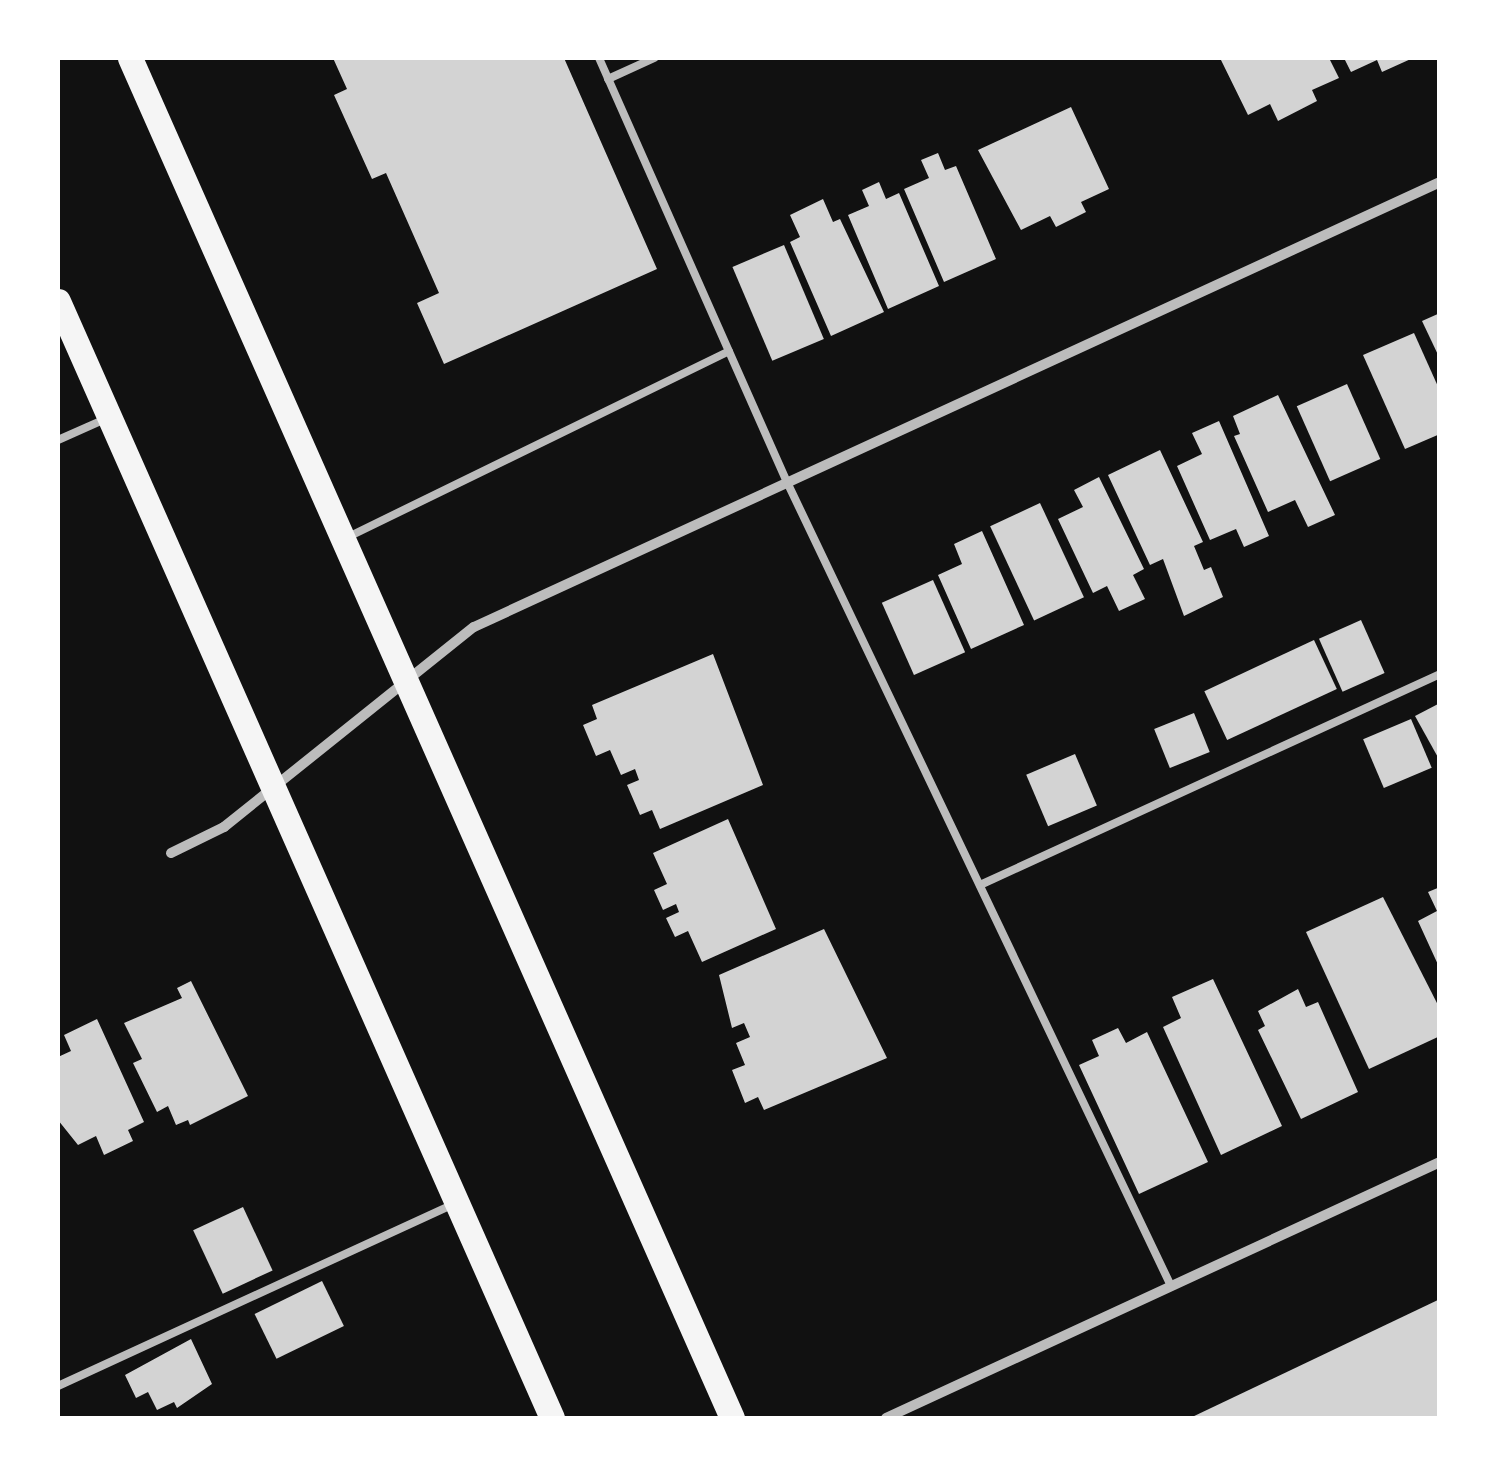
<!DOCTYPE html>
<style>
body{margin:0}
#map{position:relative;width:1497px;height:1476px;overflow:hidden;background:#111;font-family:"IBM Plex Sans",sans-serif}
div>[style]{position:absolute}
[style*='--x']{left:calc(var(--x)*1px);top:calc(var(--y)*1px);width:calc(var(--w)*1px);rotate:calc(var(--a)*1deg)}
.building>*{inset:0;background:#d3d3d3;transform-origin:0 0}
.service>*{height:8px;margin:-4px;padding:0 4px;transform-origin:4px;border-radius:4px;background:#bcbcbc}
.minor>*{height:10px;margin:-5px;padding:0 5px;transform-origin:5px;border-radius:5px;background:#bcbcbc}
.primary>*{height:25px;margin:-12.5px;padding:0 12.5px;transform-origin:12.5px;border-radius:12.5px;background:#f5f5f5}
span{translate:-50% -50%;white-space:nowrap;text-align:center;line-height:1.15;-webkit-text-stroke:8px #fff;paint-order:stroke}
.frame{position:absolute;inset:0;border:60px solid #fff;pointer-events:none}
</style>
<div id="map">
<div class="building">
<i style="clip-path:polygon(333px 58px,564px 58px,657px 269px,444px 364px,417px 303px,439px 293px,386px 173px,372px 179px,334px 95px,347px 89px)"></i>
<i style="clip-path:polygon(1220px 58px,1329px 58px,1339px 78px,1312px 90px,1317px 101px,1278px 121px,1270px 104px,1248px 115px)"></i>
<i style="clip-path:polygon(1344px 58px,1413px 58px,1382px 72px,1377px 60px,1351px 72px)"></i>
<i style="clip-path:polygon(1071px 107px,1109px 189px,1081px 202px,1086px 212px,1056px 227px,1050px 216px,1021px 230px,978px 150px)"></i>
<i style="clip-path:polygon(938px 153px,945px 170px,956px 166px,996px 259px,944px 282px,904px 189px,929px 178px,921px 160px)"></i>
<i style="clip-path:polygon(879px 182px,886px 199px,899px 193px,939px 286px,888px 309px,848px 215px,869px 206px,862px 190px)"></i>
<i style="clip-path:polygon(823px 199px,833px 222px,840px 219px,884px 312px,831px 336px,790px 242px,800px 237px,790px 215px)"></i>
<i style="left:784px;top:245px;width:102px;height:56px;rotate:67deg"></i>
<i style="clip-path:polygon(1440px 313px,1440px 359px,1422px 321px)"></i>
<i style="clip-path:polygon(1414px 333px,1440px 391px,1440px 434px,1405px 449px,1363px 355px)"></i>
<i style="left:1347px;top:384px;width:82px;height:55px;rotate:66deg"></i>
<i style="clip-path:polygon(1278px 395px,1335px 515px,1308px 527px,1295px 500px,1268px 512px,1234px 436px,1240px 434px,1233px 416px)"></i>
<i style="clip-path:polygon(1219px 421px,1269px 536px,1244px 547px,1236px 529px,1210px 540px,1177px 466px,1202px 454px,1192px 433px)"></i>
<i style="clip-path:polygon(1160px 450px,1203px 542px,1194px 546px,1204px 570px,1211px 567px,1223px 597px,1184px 616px,1163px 559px,1150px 565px,1108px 475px)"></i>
<i style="clip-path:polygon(1099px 477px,1144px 569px,1133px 575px,1145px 599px,1119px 611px,1107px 586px,1093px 593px,1058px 519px,1083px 507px,1074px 490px)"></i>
<i style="left:1040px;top:503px;width:104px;height:55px;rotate:65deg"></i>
<i style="clip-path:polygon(982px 531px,1024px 625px,971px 649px,938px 575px,962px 564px,954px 544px)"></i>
<i style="left:933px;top:580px;width:79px;height:56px;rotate:66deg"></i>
<i style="left:1361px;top:620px;width:58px;height:46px;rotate:66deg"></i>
<i style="left:1314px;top:640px;width:54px;height:121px;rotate:65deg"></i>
<i style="clip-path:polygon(713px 654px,763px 785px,660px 829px,652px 810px,640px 815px,627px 785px,639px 780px,635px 769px,621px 775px,610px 750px,596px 756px,583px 725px,597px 719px,592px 705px)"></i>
<i style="clip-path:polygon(1440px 703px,1440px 761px,1415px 716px)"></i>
<i style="left:1194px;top:713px;width:42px;height:43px;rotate:68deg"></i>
<i style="left:1411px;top:719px;width:53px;height:52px;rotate:67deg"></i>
<i style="left:1075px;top:754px;width:56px;height:53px;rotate:67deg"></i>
<i style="clip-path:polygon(728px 819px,776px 929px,702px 962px,688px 931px,675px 937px,666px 918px,679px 912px,676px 904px,663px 910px,654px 890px,667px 884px,653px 853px)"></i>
<i style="clip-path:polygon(1440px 887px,1440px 969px,1418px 921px,1437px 911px,1428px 892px)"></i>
<i style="clip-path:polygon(1383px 897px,1440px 1009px,1440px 1036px,1369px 1069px,1306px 932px)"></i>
<i style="clip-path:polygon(824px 929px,887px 1058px,764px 1110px,758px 1097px,745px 1103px,732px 1070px,745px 1065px,736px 1043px,750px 1037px,744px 1023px,732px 1028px,719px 975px)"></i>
<i style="clip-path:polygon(1213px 979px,1282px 1126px,1221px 1155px,1163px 1027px,1181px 1018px,1172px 997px)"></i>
<i style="clip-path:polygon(191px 981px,248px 1096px,190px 1125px,188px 1120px,176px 1125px,168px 1106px,157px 1112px,133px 1063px,142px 1059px,124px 1023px,182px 998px,177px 988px)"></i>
<i style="clip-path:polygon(1298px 989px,1306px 1007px,1318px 1002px,1358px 1092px,1301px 1119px,1258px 1030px,1265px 1026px,1258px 1011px)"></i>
<i style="clip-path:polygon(97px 1019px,144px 1122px,128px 1130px,133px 1141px,104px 1155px,96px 1136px,78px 1145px,58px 1120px,58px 1057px,71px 1051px,64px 1035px)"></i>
<i style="clip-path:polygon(1118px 1028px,1126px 1043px,1147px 1032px,1208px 1162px,1139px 1194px,1079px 1065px,1099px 1056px,1092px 1040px)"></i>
<i style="left:243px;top:1207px;width:70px;height:55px;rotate:65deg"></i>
<i style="left:322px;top:1281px;width:50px;height:75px;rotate:64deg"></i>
<i style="clip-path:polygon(1440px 1299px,1440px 1418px,1190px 1418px)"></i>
<i style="clip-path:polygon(191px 1339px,212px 1384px,177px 1408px,174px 1402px,157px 1410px,148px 1392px,136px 1398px,125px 1375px)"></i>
</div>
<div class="service">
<i style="--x:599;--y:58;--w:464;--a:66.1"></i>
<i style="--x:787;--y:482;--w:891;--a:64.47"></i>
<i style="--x:608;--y:79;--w:51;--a:-24.5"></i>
<i style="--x:58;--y:440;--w:49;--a:-24"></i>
<i style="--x:346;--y:538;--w:426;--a:-26"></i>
<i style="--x:980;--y:885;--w:506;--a:-24.64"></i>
<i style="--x:58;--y:1386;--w:433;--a:-24.7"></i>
</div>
<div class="minor">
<i style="--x:171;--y:853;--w:59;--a:-26.1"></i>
<i style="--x:224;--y:827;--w:320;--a:-38.7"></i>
<i style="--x:474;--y:627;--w:1064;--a:-24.73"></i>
<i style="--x:886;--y:1418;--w:610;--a:-24.8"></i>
</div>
<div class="primary">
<i style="--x:130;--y:58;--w:1487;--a:66.12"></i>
<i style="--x:58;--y:301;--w:1221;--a:66.14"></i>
</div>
<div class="frame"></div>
</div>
